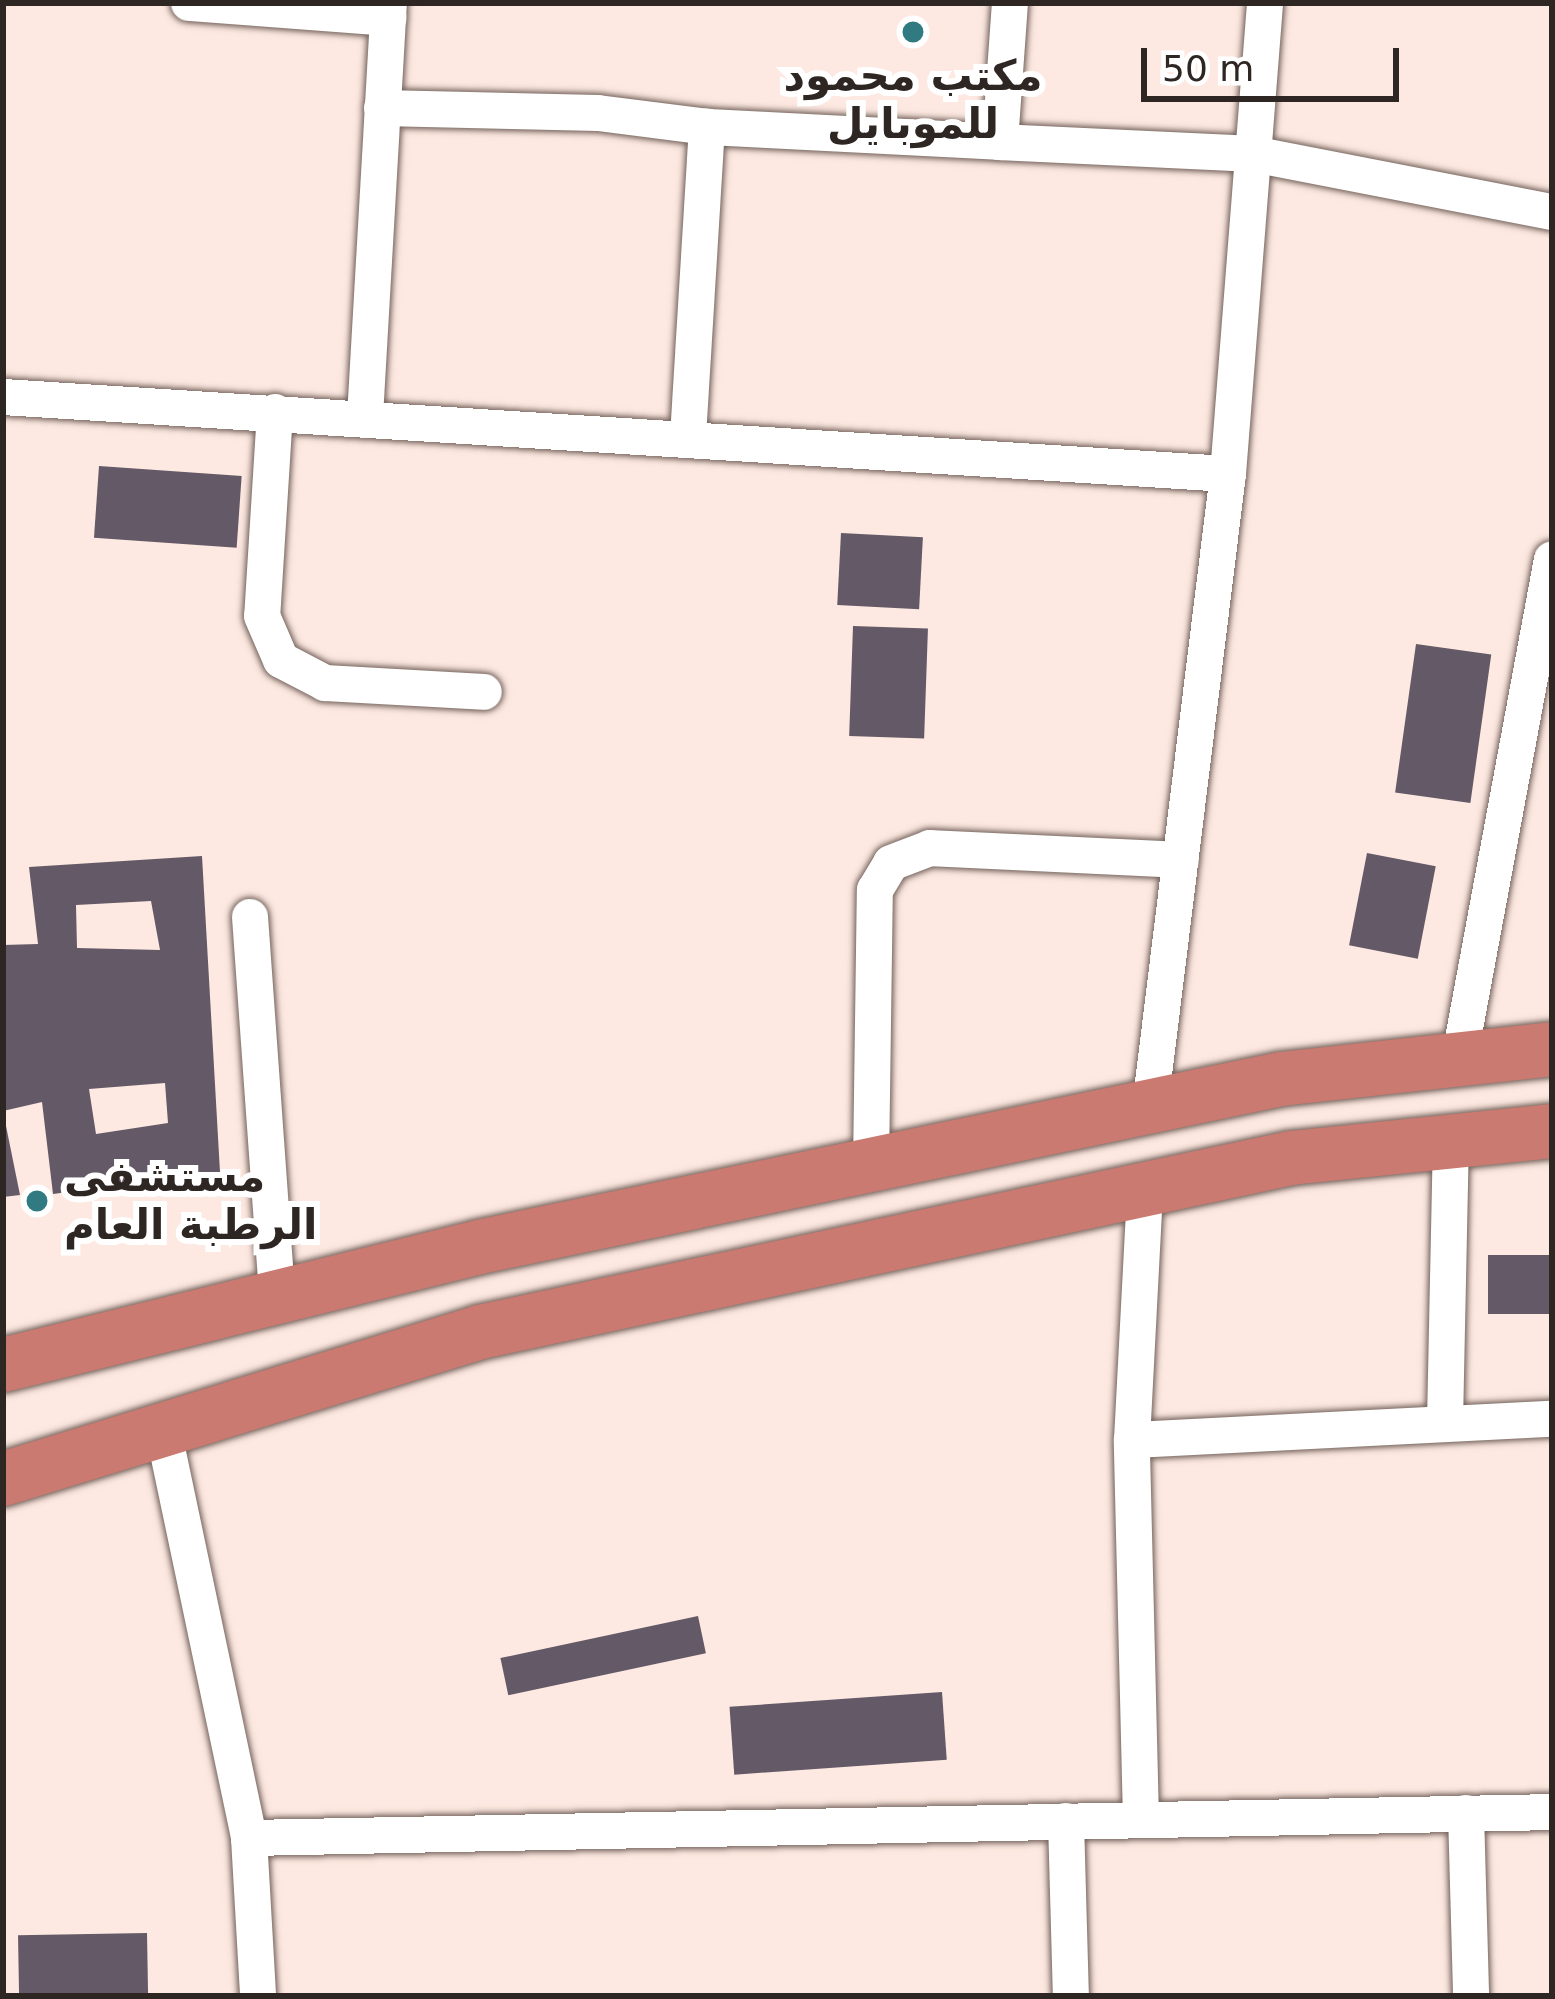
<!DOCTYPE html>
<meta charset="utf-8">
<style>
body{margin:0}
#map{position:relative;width:1555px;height:1999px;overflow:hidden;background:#fde9e1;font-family:"DejaVu Sans",Cairo,sans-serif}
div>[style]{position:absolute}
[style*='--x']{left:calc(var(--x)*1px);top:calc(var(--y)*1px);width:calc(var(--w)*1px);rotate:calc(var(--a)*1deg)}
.building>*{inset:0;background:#635967;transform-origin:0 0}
.roads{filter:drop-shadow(0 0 3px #73625b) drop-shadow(0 0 3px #73625b)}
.minor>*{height:36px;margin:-18px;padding:0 18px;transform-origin:18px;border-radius:18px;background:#fff}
.highway>*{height:54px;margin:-27px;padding:0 27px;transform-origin:27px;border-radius:27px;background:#ca7a70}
.dots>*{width:33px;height:33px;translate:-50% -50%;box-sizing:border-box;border:6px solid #fff;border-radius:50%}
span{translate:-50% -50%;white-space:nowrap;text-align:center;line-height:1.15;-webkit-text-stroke:12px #fff;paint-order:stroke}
.poi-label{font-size:42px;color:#2d2623;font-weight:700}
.left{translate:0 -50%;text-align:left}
.frame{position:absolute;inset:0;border:6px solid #2d2623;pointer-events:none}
.scale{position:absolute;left:1141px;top:48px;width:258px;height:54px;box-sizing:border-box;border:6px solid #2d2623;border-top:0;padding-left:15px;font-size:36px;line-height:42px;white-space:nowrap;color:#2d2623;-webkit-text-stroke:9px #fff;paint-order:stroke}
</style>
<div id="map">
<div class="building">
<i style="left:99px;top:466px;width:143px;height:72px;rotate:4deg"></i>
<i style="left:841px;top:533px;width:82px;height:72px;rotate:3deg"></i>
<i style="left:853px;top:626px;width:75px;height:110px;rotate:2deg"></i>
<i style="left:1416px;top:644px;width:76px;height:150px;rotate:8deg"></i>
<i style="left:1367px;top:853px;width:70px;height:94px;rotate:11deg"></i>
<i style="clip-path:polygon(evenodd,202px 856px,220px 1172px,53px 1194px,42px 1102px,3px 1111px,3px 945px,38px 944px,29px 867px,202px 856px,151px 901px,160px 950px,77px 948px,76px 905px,151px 901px,202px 856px,165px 1083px,168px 1123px,96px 1134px,89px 1089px,165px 1083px)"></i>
<i style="clip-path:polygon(3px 1121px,5px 1121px,20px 1195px,3px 1197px)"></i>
<i style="left:1552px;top:1255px;width:59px;height:64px;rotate:90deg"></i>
<i style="left:698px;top:1616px;width:38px;height:202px;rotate:78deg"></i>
<i style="left:942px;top:1692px;width:68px;height:213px;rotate:86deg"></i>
<i style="left:147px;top:1933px;width:63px;height:129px;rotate:89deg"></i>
</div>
<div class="roads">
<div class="minor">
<i style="--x:189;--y:3;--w:200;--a:4.3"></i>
<i style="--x:382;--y:108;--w:216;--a:1.3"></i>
<i style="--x:598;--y:113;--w:110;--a:7.3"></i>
<i style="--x:1000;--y:142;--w:253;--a:2.7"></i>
<i style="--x:1253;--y:154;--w:305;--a:11"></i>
<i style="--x:3;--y:397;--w:1227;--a:3.6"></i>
<i style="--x:275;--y:412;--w:204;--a:93.6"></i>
<i style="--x:262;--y:616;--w:48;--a:66.6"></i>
<i style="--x:281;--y:660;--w:50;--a:27.6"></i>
<i style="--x:325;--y:683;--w:159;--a:3.2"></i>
<i style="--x:365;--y:417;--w:415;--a:-86.7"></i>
<i style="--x:688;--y:437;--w:311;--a:-86.5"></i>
<i style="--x:707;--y:127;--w:293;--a:2.9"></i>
<i style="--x:1000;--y:142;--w:139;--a:-85.9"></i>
<i style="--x:250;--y:917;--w:381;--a:85.9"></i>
<i style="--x:1460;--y:1055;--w:504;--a:-79.49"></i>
<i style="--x:1150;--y:1107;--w:638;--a:-82.98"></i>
<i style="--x:1228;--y:474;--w:472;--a:-85.5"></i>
<i style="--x:871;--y:1166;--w:276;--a:-89.2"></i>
<i style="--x:875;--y:890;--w:31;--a:-59"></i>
<i style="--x:891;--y:863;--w:42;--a:-21"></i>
<i style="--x:930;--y:848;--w:251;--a:2.7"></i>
<i style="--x:1445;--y:1423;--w:285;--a:-88.8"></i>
<i style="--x:163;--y:1429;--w:418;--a:78.1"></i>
<i style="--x:249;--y:1838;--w:158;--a:86.7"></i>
<i style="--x:1132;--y:1440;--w:251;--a:-87"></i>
<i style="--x:1466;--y:1813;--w:183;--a:88.4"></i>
<i style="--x:1141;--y:1820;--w:380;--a:-91.4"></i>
<i style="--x:1132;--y:1440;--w:421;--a:-2.9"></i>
<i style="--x:1066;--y:1821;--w:175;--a:88.4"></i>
<i style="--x:249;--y:1838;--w:1303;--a:-1.14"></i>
</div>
<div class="highway">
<i style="--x:3;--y:1365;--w:490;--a:-13.9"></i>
<i style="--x:479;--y:1247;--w:819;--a:-11.83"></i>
<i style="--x:1281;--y:1079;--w:273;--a:-6.3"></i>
<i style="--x:3;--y:1479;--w:499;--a:-17.1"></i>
<i style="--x:480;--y:1332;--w:829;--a:-12.11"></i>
<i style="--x:1291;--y:1158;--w:262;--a:-5.9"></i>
</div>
</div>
<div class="dots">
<i style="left:913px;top:32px;background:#327a82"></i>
<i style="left:37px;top:1201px;background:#327a82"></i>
</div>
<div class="poi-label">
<span style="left:913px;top:100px">مكتب محمود<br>للموبايل</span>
<span class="left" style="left:64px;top:1201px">مستشفى<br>الرطبة العام</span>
</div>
<div class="frame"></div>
<div class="scale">50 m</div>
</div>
